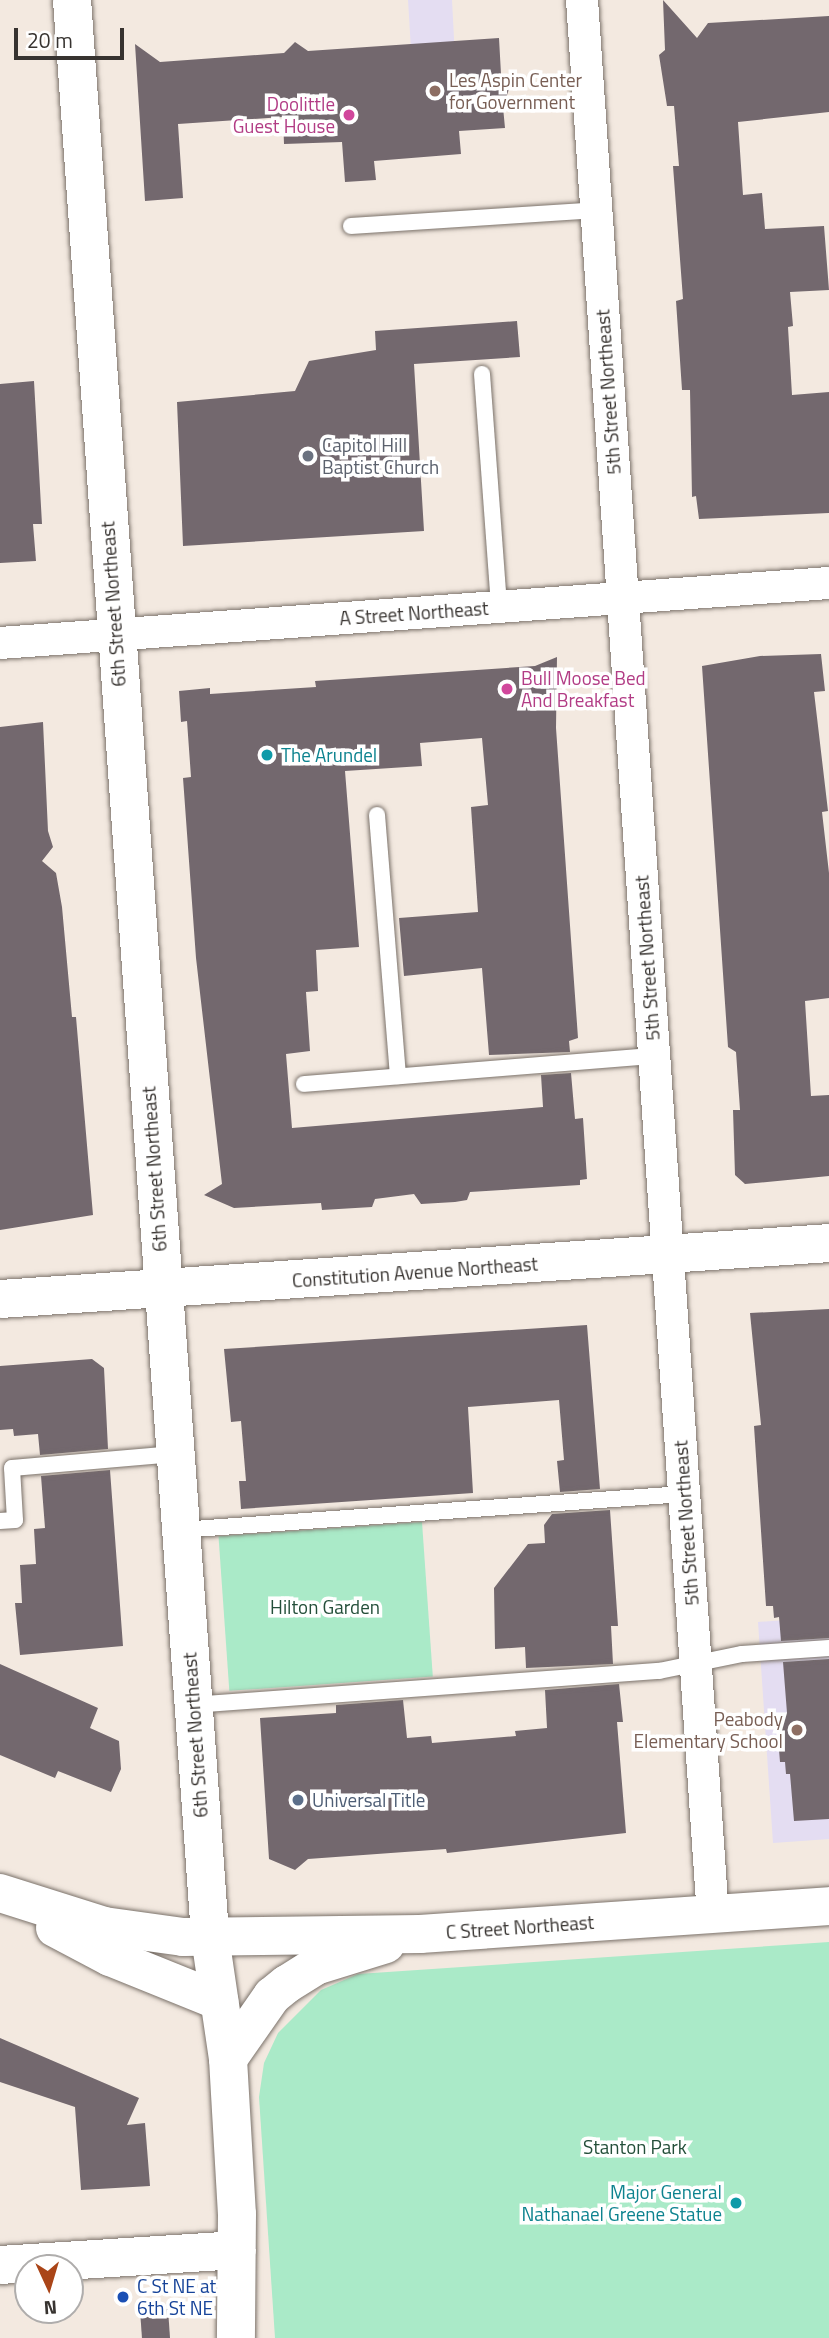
<!DOCTYPE html>
<style>
body{margin:0}
#map{position:relative;width:829px;height:2338px;overflow:hidden;background:#f3e9e0;font-family:"Titillium Web",sans-serif}
div>[style]{position:absolute}
[style*='--x']{left:calc(var(--x)*1px);top:calc(var(--y)*1px);width:calc(var(--w)*1px);rotate:calc(var(--a)*1deg)}
.education>*{inset:0;background:#e4ddf2}
.green>*{inset:0;background:#aaeac8;transform-origin:0 0}
.building>*{inset:0;background:#73686e;transform-origin:0 0}
.roads{filter:drop-shadow(0 0 2px #7b726a) drop-shadow(0 0 2px #7b726a)}
.service>*{height:16px;margin:-8px;padding:0 8px;transform-origin:8px;border-radius:8px;background:#fff}
.minor>*{height:32px;margin:-16px;padding:0 16px;transform-origin:16px;border-radius:16px;background:#fff}
.secondary>*{height:38px;margin:-19px;padding:0 19px;transform-origin:19px;border-radius:19px;background:#fff}
.primary>*{height:38px;margin:-19px;padding:0 19px;transform-origin:19px;border-radius:19px;background:#fff}
.dots>*{width:19px;height:19px;translate:-50% -50%;box-sizing:border-box;border:4px solid #fff;border-radius:50%}
span{translate:-50% -50%;white-space:nowrap;text-align:center;line-height:1.15;-webkit-text-stroke:7px #fff;paint-order:stroke}
.education-label{font-size:19px;color:#785e54}
.left{translate:0 -50%;text-align:left}
.right{translate:-100% -50%;text-align:right}
.hotel-label{font-size:19px;color:#b23c85}
.street-label{font-size:19px;color:#373330}
.worship-label{font-size:19px;color:#5b616d}
.culture-label{font-size:19px;color:#0d838f}
.park-label{font-size:19px;color:#234e39}
.service-label{font-size:19px;color:#4e5e75}
.transit-label{font-size:19px;color:#164399}
.north{position:absolute;left:14px;top:2254px;width:70px;height:70px;box-sizing:border-box;background:#fff;border:2px solid #afadac;border-radius:50%;rotate:176deg;font-size:19px;font-weight:700;line-height:28px;text-align:center;color:#373330}
.north::after{content:'';display:block;margin:auto;width:24px;height:32px;background:#aa4518;clip-path:polygon(50% 0,100% 100%,50% 72%,0 100%)}
.scale{position:absolute;left:14px;top:28px;width:110px;height:32px;box-sizing:border-box;border:4px solid #373330;border-top:0;padding-left:9px;font-size:21px;line-height:24px;white-space:nowrap;color:#373330;-webkit-text-stroke:5px #fff;paint-order:stroke}
</style>
<div id="map">
<div class="education">
<i style="clip-path:polygon(408px 0,452px 0,460px 154px,411px 49px)"></i>
<i style="clip-path:polygon(829px 1617px,829px 1839px,773px 1843px,758px 1622px)"></i>
</div>
<div class="green">
<i style="left:422px;top:1522px;width:155px;height:204px;rotate:86deg"></i>
<i style="clip-path:polygon(829px 1942px,829px 2338px,275px 2338px,259px 2097px,264px 2063px,278px 2033px,321px 1990px,358px 1974px)"></i>
</div>
<div class="building">
<i style="clip-path:polygon(663px 0,697px 38px,708px 23px,829px 16px,829px 112px,738px 122px,743px 195px,762px 193px,765px 229px,824px 226px,829px 290px,790px 292px,793px 326px,788px 327px,792px 395px,829px 392px,829px 513px,699px 519px,696px 496px,692px 497px,690px 390px,682px 390px,676px 301px,683px 299px,673px 166px,679px 166px,674px 106px,667px 106px,659px 55px,665px 50px)"></i>
<i style="clip-path:polygon(499px 38px,501px 74px,509px 89px,503px 107px,505px 128px,459px 131px,461px 154px,374px 161px,376px 180px,345px 182px,342px 142px,284px 144px,283px 117px,178px 124px,183px 198px,145px 201px,135px 44px,160px 62px,284px 53px,295px 42px,308px 51px)"></i>
<i style="clip-path:polygon(517px 321px,520px 357px,414px 364px,424px 531px,183px 546px,177px 402px,295px 391px,309px 361px,376px 350px,375px 331px)"></i>
<i style="clip-path:polygon(34px 381px,42px 524px,33px 524px,36px 561px,0 563px,0 384px)"></i>
<i style="clip-path:polygon(821px 654px,825px 691px,814px 692px,828px 811px,822px 812px,829px 873px,829px 998px,805px 1001px,811px 1096px,829px 1095px,829px 1176px,745px 1184px,735px 1175px,733px 1110px,740px 1110px,736px 1052px,728px 1047px,702px 666px,760px 656px)"></i>
<i style="clip-path:polygon(557px 657px,556px 728px,578px 1038px,569px 1041px,570px 1052px,489px 1055px,482px 968px,404px 976px,399px 918px,478px 912px,471px 807px,488px 805px,482px 738px,420px 743px,422px 766px,345px 771px,359px 947px,316px 950px,318px 991px,306px 992px,310px 1051px,286px 1054px,292px 1128px,543px 1107px,541px 1075px,571px 1073px,575px 1119px,583px 1118px,587px 1179px,580px 1180px,580px 1185px,470px 1192px,467px 1200px,455px 1202px,421px 1204px,414px 1194px,375px 1199px,372px 1207px,322px 1210px,321px 1203px,234px 1208px,204px 1195px,222px 1184px,196px 958px,183px 778px,191px 777px,187px 721px,181px 722px,179px 691px,210px 688px,210px 694px,316px 687px,315px 681px,535px 666px)"></i>
<i style="clip-path:polygon(43px 722px,48px 831px,53px 847px,42px 861px,56px 873px,62px 907px,72px 1017px,76px 1017px,93px 1215px,0 1230px,0 727px)"></i>
<i style="clip-path:polygon(829px 1309px,829px 1638px,781px 1641px,779px 1617px,774px 1618px,773px 1606px,766px 1606px,754px 1426px,761px 1425px,750px 1313px)"></i>
<i style="clip-path:polygon(587px 1325px,600px 1489px,560px 1492px,557px 1461px,564px 1460px,559px 1400px,468px 1407px,473px 1493px,241px 1509px,239px 1481px,246px 1481px,241px 1421px,231px 1422px,224px 1349px)"></i>
<i style="clip-path:polygon(92px 1359px,104px 1368px,108px 1449px,40px 1455px,38px 1434px,14px 1436px,13px 1429px,0 1430px,0 1366px)"></i>
<i style="clip-path:polygon(110px 1470px,123px 1646px,20px 1655px,15px 1603px,22px 1603px,20px 1565px,36px 1564px,34px 1529px,45px 1528px,41px 1476px)"></i>
<i style="clip-path:polygon(610px 1510px,618px 1626px,611px 1626px,613px 1664px,526px 1668px,525px 1647px,495px 1649px,494px 1588px,528px 1544px,545px 1543px,544px 1525px,552px 1514px)"></i>
<i style="clip-path:polygon(829px 1659px,829px 1819px,794px 1821px,790px 1774px,786px 1774px,785px 1762px,780px 1762px,777px 1726px,783px 1726px,782px 1713px,787px 1713px,783px 1662px)"></i>
<i style="clip-path:polygon(0 1664px,98px 1708px,90px 1728px,119px 1741px,121px 1769px,111px 1792px,58px 1771px,55px 1778px,0 1755px)"></i>
<i style="clip-path:polygon(619px 1684px,623px 1722px,617px 1722px,626px 1833px,447px 1853px,446px 1849px,308px 1859px,295px 1870px,269px 1859px,260px 1718px,336px 1713px,336px 1705px,403px 1700px,407px 1738px,431px 1736px,432px 1743px,516px 1736px,515px 1731px,547px 1728px,545px 1690px)"></i>
<i style="clip-path:polygon(0 2038px,139px 2098px,127px 2125px,145px 2123px,150px 2186px,81px 2190px,75px 2107px,0 2082px)"></i>
<i style="left:168px;top:2309px;width:29px;height:28px;rotate:86deg"></i>
</div>
<div class="roads">
<div class="service">
<i style="--x:351;--y:226;--w:246;--a:-3.7"></i>
<i style="--x:482;--y:374;--w:234;--a:85.8"></i>
<i style="--x:377;--y:815;--w:262;--a:85.4"></i>
<i style="--x:304;--y:1084;--w:350;--a:-4.6"></i>
<i style="--x:0;--y:1521;--w:15;--a:-4"></i>
<i style="--x:15;--y:1520;--w:52;--a:-93.3"></i>
<i style="--x:12;--y:1468;--w:163;--a:-4.9"></i>
<i style="--x:180;--y:1530;--w:505;--a:-4.09"></i>
<i style="--x:193;--y:1705;--w:467;--a:-4.2"></i>
<i style="--x:659;--y:1671;--w:85;--a:-11.6"></i>
<i style="--x:742;--y:1654;--w:87;--a:-3.9"></i>
</div>
<div class="minor">
<i style="--x:582;--y:0;--w:1919;--a:86.09"></i>
<i style="--x:0;--y:643;--w:831;--a:-4.14"></i>
</div>
<div class="secondary">
<i style="--x:72;--y:0;--w:1942;--a:85.92"></i>
<i style="--x:0;--y:1299;--w:831;--a:-3.86"></i>
<i style="--x:0;--y:2265;--w:237;--a:-3.6"></i>
</div>
<div class="primary">
<i style="--x:0;--y:1893;--w:109;--a:17.6"></i>
<i style="--x:104;--y:1926;--w:80;--a:7.9"></i>
<i style="--x:183;--y:1937;--w:237;--a:-0.7"></i>
<i style="--x:420;--y:1934;--w:410;--a:-3.9"></i>
<i style="--x:55;--y:1928;--w:62;--a:27.8"></i>
<i style="--x:110;--y:1957;--w:118;--a:22"></i>
<i style="--x:210;--y:1937;--w:123;--a:81.6"></i>
<i style="--x:228;--y:2059;--w:155;--a:86.7"></i>
<i style="--x:237;--y:2214;--w:124;--a:90.5"></i>
<i style="--x:228;--y:2059;--w:77;--a:-55.1"></i>
<i style="--x:272;--y:1996;--w:19;--a:-39"></i>
<i style="--x:287;--y:1984;--w:36;--a:-32"></i>
<i style="--x:318;--y:1965;--w:71;--a:-17.2"></i>
</div>
</div>
<div class="dots">
<i style="left:435px;top:91px;background:#8d6e63"></i>
<i style="left:349px;top:115px;background:#d1479c"></i>
<i style="left:308px;top:456px;background:#6b7280"></i>
<i style="left:507px;top:689px;background:#d1479c"></i>
<i style="left:267px;top:755px;background:#0f9aa8"></i>
<i style="left:797px;top:1730px;background:#8d6e63"></i>
<i style="left:298px;top:1800px;background:#5c6f8a"></i>
<i style="left:736px;top:2203px;background:#0f9aa8"></i>
<i style="left:123px;top:2297px;background:#1a4fb4"></i>
</div>
<div class="education-label">
<span class="left" style="left:449px;top:91px">Les Aspin Center<br>for Government</span>
<span class="right" style="left:783px;top:1730px">Peabody<br>Elementary School</span>
</div>
<div class="hotel-label">
<span class="right" style="left:335px;top:115px">Doolittle<br>Guest House</span>
<span class="left" style="left:521px;top:689px">Bull Moose Bed<br>And Breakfast</span>
</div>
<div class="street-label">
<span style="left:608px;top:392px;rotate:-94deg">5th Street Northeast</span>
<span style="left:113px;top:604px;rotate:-94deg">6th Street Northeast</span>
<span style="left:414px;top:613px;rotate:-4deg">A Street Northeast</span>
<span style="left:647px;top:958px;rotate:-94deg">5th Street Northeast</span>
<span style="left:154px;top:1169px;rotate:-94deg">6th Street Northeast</span>
<span style="left:415px;top:1272px;rotate:-4deg">Constitution Avenue Northeast</span>
<span style="left:686px;top:1523px;rotate:-94deg">5th Street Northeast</span>
<span style="left:195px;top:1735px;rotate:-94deg">6th Street Northeast</span>
<span style="left:520px;top:1927px;rotate:-4deg">C Street Northeast</span>
</div>
<div class="worship-label">
<span class="left" style="left:322px;top:456px">Capitol Hill<br>Baptist Church</span>
</div>
<div class="culture-label">
<span class="left" style="left:281px;top:755px">The Arundel</span>
<span class="right" style="left:722px;top:2203px">Major General<br>Nathanael Greene Statue</span>
</div>
<div class="park-label">
<span style="left:325px;top:1607px">Hilton Garden</span>
<span style="left:635px;top:2147px">Stanton Park</span>
</div>
<div class="service-label">
<span class="left" style="left:312px;top:1800px">Universal Title</span>
</div>
<div class="transit-label">
<span class="left" style="left:137px;top:2297px">C St NE at<br>6th St NE</span>
</div>
<div class="north">N</div>
<div class="scale">20 m</div>
</div>
